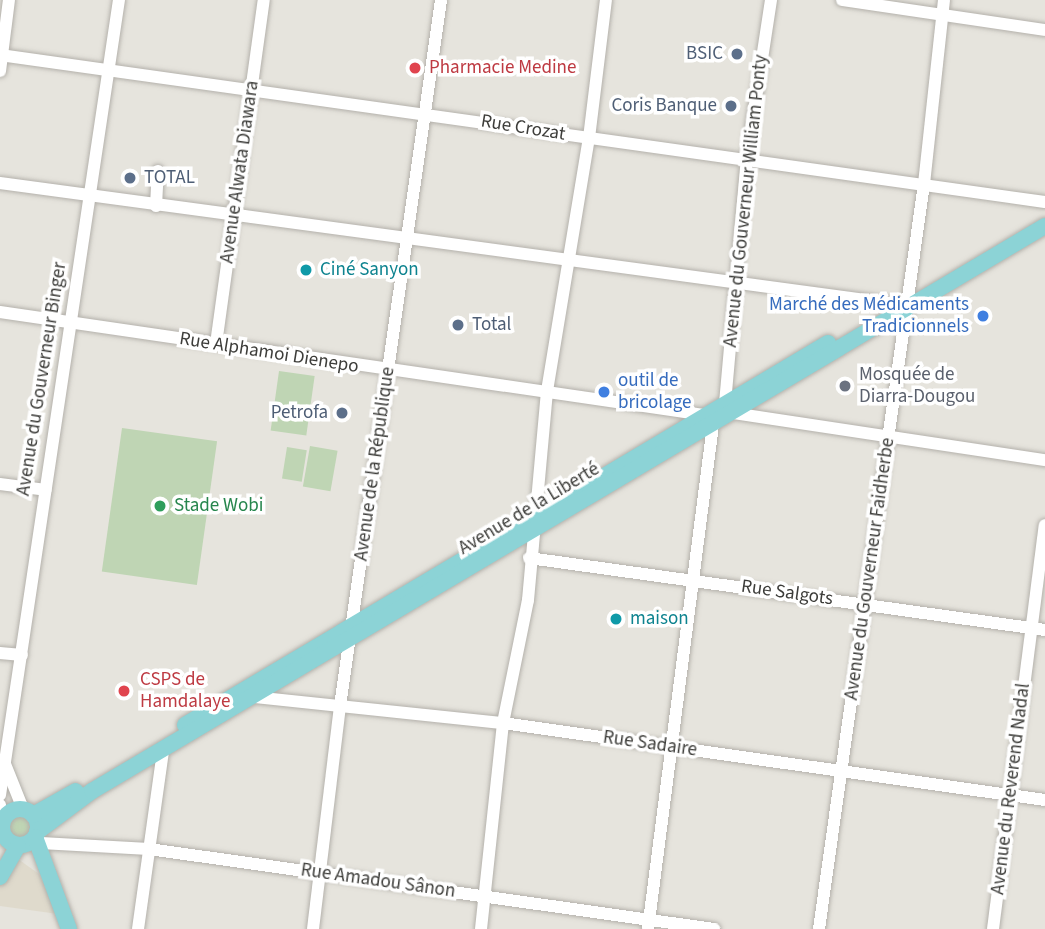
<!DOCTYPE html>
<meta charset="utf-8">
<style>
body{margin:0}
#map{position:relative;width:1045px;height:929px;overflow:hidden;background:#e6e4dd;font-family:"Source Sans 3",sans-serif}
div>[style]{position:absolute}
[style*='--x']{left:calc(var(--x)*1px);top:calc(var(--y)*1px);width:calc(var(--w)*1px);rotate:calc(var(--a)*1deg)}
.built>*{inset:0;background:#dfdacc}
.green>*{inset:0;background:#bfd5b4;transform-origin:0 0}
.round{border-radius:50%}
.roads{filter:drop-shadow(0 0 2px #b4b1ab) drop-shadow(0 0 2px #b4b1ab)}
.minor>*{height:12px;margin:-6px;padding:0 6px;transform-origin:6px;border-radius:6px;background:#fff}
.major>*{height:16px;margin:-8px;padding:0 8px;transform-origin:8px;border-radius:8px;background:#8cd3d6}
.major>.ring{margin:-8px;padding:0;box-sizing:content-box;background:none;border:16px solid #8cd3d6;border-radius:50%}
.dots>*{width:19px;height:19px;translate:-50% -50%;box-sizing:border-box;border:4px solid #fff;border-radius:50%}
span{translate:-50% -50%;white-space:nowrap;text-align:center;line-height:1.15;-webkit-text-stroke:7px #fff;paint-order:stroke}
.service-label{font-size:19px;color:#4e5e75}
.right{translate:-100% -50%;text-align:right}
.left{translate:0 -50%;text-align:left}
.health-label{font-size:19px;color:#be3a42}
.street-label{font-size:19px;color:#3d3d3a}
.culture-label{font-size:19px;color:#0d838f}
.shop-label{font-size:19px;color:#366cbe}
.worship-label{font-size:19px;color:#5b616d}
.leisure-label{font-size:19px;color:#27864d}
</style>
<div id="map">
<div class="built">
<i style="clip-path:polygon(18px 859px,39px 874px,58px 914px,0 906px,0 881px)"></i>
</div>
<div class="green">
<i style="left:279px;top:371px;width:36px;height:60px;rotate:8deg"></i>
<i style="left:122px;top:428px;width:96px;height:145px;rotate:8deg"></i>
<i style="left:310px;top:446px;width:28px;height:41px;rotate:10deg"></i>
<i style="left:287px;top:447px;width:20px;height:32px;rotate:9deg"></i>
<i class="round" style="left:7px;top:814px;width:28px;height:28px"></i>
</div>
<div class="roads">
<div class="minor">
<i style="--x:771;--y:0;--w:159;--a:98.7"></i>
<i style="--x:747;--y:157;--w:247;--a:95.1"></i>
<i style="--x:725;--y:403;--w:13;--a:51"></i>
<i style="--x:733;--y:413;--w:316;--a:8.6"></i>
<i style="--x:842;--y:0;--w:205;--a:8.4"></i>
<i style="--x:0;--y:55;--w:1055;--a:8.01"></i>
<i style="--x:0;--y:71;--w:72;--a:-82.8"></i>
<i style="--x:0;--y:183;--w:918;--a:7.7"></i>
<i style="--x:156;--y:206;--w:35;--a:-87"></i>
<i style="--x:0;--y:312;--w:711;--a:8.32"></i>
<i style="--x:704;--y:415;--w:13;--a:48"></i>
<i style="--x:713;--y:425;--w:508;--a:97.35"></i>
<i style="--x:216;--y:344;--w:347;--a:-82.1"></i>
<i style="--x:0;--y:484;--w:46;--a:7.4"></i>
<i style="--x:529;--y:558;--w:521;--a:7.94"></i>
<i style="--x:0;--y:653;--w:22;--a:5"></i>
<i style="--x:254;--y:697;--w:250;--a:6"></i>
<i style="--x:503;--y:723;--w:547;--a:8.09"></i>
<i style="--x:5;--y:764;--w:48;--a:68.2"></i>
<i style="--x:0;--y:795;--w:804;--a:-81.49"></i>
<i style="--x:0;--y:805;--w:19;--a:84"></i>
<i style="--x:41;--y:843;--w:108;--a:3.2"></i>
<i style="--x:149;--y:849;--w:571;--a:8.06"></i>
<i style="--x:138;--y:929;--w:181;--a:-82"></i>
<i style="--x:313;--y:929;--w:225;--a:-83.1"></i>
<i style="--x:340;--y:706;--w:713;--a:-81.86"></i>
<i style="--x:481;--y:929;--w:207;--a:-83.9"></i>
<i style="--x:503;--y:723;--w:126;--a:-78.5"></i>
<i style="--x:528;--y:600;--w:210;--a:-84.8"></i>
<i style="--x:547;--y:391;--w:256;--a:-80.6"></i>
<i style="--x:589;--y:138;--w:139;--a:-83"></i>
<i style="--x:819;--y:929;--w:752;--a:-81.98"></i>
<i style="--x:924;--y:184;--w:185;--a:-83.8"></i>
<i style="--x:993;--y:929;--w:407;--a:-82.7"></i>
</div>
<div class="major">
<i style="--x:185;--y:725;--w:748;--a:-30.71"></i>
<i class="ring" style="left:2px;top:809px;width:20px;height:20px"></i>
<i style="--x:33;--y:815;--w:49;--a:-29.2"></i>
<i style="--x:37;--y:832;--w:69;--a:-36.7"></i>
<i style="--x:92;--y:791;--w:1108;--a:-30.66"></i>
<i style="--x:35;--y:837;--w:98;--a:69.7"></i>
<i style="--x:0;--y:877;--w:36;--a:-60"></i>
</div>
</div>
<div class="dots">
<i style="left:737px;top:54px;background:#5c6f8a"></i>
<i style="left:415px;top:68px;background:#e0444e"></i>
<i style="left:731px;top:106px;background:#5c6f8a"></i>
<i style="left:130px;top:178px;background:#5c6f8a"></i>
<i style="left:306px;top:270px;background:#0f9aa8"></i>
<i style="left:983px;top:316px;background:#3f7fe0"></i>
<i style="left:458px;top:325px;background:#5c6f8a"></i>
<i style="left:845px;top:386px;background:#6b7280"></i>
<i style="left:604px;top:392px;background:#3f7fe0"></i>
<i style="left:342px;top:413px;background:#5c6f8a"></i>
<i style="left:160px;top:506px;background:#2e9e5b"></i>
<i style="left:616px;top:619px;background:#0f9aa8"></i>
<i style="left:124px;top:691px;background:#e0444e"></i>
</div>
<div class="service-label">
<span class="right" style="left:723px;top:54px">BSIC</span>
<span class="right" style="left:717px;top:106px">Coris Banque</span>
<span class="left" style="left:144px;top:178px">TOTAL</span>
<span class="left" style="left:472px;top:325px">Total</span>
<span class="right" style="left:328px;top:413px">Petrofa</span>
</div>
<div class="health-label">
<span class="left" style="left:429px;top:68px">Pharmacie Medine</span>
<span class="left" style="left:140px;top:691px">CSPS de<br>Hamdalaye</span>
</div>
<div class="street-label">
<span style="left:523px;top:128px;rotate:9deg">Rue Crozat</span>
<span style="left:240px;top:172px;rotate:-82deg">Avenue Alwata Diawara</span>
<span style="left:746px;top:201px;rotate:-84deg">Avenue du Gouverneur William Ponty</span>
<span style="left:269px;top:353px;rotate:9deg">Rue Alphamoi Dienepo</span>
<span style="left:42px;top:379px;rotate:-81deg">Avenue du Gouverneur Binger</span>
<span style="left:375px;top:464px;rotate:-82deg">Avenue de la République</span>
<span style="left:529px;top:509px;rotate:-31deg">Avenue de la Liberté</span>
<span style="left:870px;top:569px;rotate:-82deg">Avenue du Gouverneur Faidherbe</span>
<span style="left:787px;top:593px;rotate:8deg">Rue Salgots</span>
<span style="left:650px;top:744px;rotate:8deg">Rue Sadaire</span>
<span style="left:1011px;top:789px;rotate:-83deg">Avenue du Reverend Nadal</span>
<span style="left:378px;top:881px;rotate:8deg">Rue Amadou Sânon</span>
</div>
<div class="culture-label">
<span class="left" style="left:320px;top:270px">Ciné Sanyon</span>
<span class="left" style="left:630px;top:619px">maison</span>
</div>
<div class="shop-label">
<span class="right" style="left:969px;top:316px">Marché des Médicaments<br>Tradicionnels</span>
<span class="left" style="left:618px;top:392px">outil de<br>bricolage</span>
</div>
<div class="worship-label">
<span class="left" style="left:859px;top:386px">Mosquée de<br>Diarra-Dougou</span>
</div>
<div class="leisure-label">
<span class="left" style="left:174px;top:506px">Stade Wobi</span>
</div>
</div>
